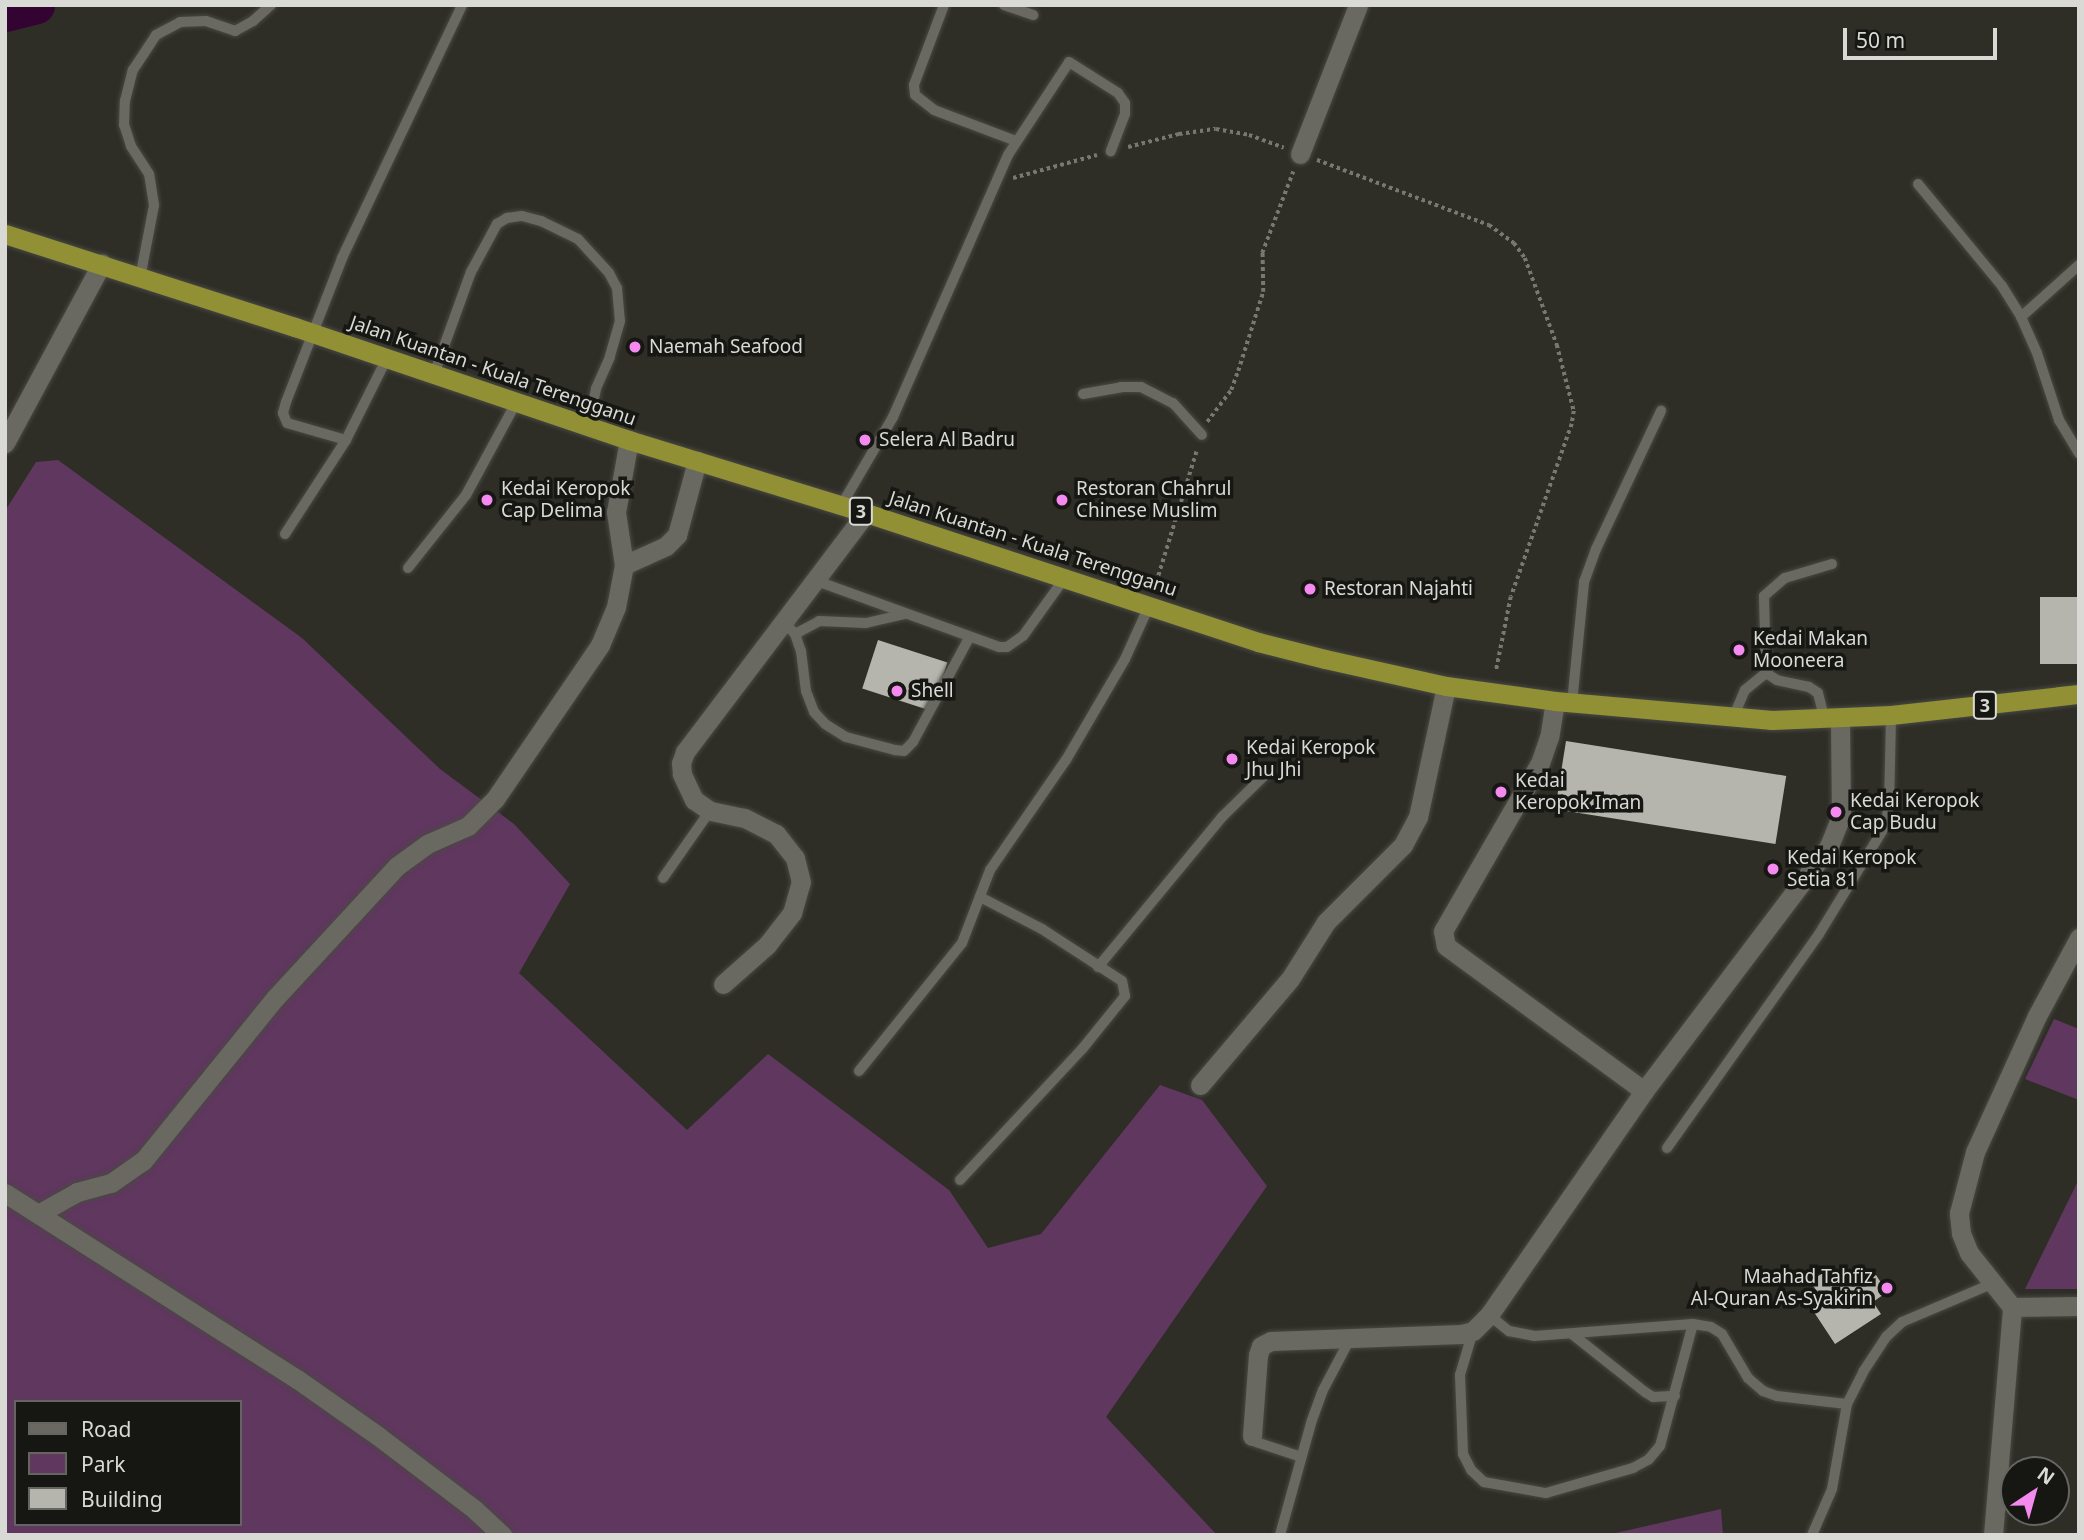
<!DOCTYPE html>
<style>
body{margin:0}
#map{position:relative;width:2084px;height:1540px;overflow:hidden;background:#2e2e27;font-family:"Noto Sans",sans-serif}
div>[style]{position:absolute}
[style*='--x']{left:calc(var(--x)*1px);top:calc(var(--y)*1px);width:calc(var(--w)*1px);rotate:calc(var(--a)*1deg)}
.green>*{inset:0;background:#60375f}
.river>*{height:37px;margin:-18.5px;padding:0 18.5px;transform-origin:18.5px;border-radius:18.5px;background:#330332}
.building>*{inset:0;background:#b5b5ad;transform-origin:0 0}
.path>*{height:3.5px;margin-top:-1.75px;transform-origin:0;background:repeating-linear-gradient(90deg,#787872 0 3.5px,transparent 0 7px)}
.roads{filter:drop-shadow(0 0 2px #494943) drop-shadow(0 0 2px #494943)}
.service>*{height:10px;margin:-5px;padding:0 5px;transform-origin:5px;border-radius:5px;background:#696961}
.minor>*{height:19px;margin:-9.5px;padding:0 9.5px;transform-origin:9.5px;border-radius:9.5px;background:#696961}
.trunk>*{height:19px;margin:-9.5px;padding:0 9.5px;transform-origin:9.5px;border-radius:9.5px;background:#929034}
.dots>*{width:19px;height:19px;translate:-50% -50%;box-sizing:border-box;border:4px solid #161613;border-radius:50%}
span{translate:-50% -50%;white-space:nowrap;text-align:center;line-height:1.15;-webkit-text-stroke:7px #161613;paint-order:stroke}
.shield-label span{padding:2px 5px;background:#161613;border:2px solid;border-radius:5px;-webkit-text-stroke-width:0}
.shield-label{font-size:18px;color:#d9d9d5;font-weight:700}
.poi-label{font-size:19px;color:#d9d9d5}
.left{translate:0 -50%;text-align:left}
.right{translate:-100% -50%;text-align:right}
.street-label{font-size:19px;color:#d9d9d5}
.frame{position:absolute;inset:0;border:7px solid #d9d9d5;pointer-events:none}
.legend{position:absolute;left:14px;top:1400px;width:228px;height:126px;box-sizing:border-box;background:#161613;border:2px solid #646461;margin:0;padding:9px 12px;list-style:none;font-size:21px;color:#d9d9d5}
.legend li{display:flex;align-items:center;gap:14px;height:35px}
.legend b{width:35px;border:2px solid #646461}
.north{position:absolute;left:2000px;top:1456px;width:70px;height:70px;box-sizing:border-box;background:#161613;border:2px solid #646461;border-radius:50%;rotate:36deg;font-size:19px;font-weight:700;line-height:28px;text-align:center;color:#d9d9d5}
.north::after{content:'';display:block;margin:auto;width:24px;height:32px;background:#f489f0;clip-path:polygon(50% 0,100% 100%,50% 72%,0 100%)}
.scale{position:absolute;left:1843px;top:28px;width:154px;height:32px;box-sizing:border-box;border:4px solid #d9d9d5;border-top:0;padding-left:9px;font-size:21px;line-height:24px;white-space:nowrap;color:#d9d9d5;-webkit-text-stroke:5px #161613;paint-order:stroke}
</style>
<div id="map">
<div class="green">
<i style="clip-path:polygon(evenodd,58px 460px,302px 638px,440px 769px,514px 824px,570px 884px,519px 973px,687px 1130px,768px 1054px,949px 1190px,988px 1248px,1041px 1234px,1160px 1085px,1202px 1100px,1267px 1186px,1106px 1417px,1217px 1535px,5px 1535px,5px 511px,36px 462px,58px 460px,16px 1402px,240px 1402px,240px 1524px,16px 1524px,16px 1402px)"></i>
<i style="clip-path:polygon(2054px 1019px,2079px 1029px,2079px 1100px,2025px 1079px)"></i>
<i style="clip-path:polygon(2079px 1179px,2079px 1289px,2025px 1289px)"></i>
<i style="clip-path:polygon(1721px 1509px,1723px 1535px,1607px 1535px)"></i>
</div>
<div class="river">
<i style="--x:5;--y:13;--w:32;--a:-14"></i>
</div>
<div class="building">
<i style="left:2079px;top:597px;width:67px;height:39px;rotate:90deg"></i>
<i style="left:878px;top:640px;width:73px;height:51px;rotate:18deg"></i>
<i style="left:1566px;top:741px;width:223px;height:69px;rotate:9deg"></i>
<i style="clip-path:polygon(1859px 1269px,1866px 1281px,1876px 1275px,1887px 1292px,1873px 1302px,1881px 1314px,1835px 1344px,1808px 1303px,1820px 1296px,1810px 1281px,1825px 1272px,1834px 1286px)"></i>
</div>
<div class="path">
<i style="--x:1128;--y:147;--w:53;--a:-14.3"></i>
<i style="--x:1179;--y:134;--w:37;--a:-8"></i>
<i style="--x:1216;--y:129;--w:34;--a:10"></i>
<i style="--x:1249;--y:135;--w:37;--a:20"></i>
<i style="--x:1317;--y:160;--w:184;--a:20.7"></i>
<i style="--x:1489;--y:225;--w:31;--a:36"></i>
<i style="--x:1514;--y:243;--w:19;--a:54"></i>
<i style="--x:1525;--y:258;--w:93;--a:69.8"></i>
<i style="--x:1557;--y:345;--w:68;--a:75.6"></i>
<i style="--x:1574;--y:411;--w:13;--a:99"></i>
<i style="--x:1572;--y:424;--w:183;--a:109.4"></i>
<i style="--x:1511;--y:597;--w:76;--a:101.3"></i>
<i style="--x:1013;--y:178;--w:87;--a:-15.3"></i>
<i style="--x:1207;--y:422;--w:40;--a:-53"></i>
<i style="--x:1231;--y:390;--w:20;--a:-70"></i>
<i style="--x:1238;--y:371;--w:83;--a:-72.4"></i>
<i style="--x:1263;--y:292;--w:39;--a:-91"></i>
<i style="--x:1262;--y:253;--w:87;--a:-69.1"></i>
<i style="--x:1154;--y:589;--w:146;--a:-72.9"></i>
</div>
<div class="roads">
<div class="service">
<i style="--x:944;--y:5;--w:85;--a:110.6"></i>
<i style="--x:914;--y:85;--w:10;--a:84"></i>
<i style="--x:915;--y:95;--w:24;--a:38"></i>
<i style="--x:934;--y:110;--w:88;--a:20.7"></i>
<i style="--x:1004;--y:5;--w:31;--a:19"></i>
<i style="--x:1918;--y:184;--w:132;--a:50.5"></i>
<i style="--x:2002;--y:286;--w:36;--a:58"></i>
<i style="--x:2021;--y:317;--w:39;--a:66"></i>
<i style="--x:2037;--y:353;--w:71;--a:71.8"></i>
<i style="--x:2059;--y:420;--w:39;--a:59"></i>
<i style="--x:140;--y:278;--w:74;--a:-79.1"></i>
<i style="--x:154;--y:205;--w:31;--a:-99"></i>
<i style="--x:149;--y:174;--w:33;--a:-123"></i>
<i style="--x:131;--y:146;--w:22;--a:-108"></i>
<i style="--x:124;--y:125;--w:24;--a:-88"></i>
<i style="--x:125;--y:101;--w:32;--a:-76"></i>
<i style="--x:133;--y:70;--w:42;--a:-56.7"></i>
<i style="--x:156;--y:35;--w:27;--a:-28"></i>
<i style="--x:180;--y:22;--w:26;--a:-2"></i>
<i style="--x:206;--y:21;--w:31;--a:19"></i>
<i style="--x:235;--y:31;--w:21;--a:-29"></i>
<i style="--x:253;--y:21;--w:24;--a:-42"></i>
<i style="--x:2021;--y:317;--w:78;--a:-41.9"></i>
<i style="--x:387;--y:358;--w:92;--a:116.6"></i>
<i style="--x:346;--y:440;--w:61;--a:-163.9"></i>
<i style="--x:287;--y:423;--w:11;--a:-112"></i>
<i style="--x:283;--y:413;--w:11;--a:-75"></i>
<i style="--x:286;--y:402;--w:155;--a:-68.7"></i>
<i style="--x:342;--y:258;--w:280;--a:-64.6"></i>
<i style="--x:434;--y:374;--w:109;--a:-70.1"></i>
<i style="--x:471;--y:272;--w:55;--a:-61.6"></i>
<i style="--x:497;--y:224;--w:12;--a:-31"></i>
<i style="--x:507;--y:218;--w:15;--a:-8"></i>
<i style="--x:522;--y:216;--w:20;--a:15"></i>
<i style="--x:541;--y:221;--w:41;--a:25.9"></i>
<i style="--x:578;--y:239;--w:46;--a:47.6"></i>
<i style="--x:609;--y:273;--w:17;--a:62"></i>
<i style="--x:617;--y:288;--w:33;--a:85"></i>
<i style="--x:620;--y:321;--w:37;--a:106"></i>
<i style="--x:610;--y:357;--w:35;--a:114"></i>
<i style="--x:596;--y:389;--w:38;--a:102"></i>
<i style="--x:1083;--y:394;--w:39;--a:-10"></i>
<i style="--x:1121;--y:387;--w:20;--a:0"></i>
<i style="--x:1141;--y:387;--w:36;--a:27"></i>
<i style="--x:1173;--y:403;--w:43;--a:47.8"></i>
<i style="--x:841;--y:506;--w:103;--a:-59.7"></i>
<i style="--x:893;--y:417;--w:286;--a:-66.3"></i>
<i style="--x:1008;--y:155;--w:111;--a:-56.7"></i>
<i style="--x:1069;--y:62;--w:58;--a:32.3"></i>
<i style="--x:1118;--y:93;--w:12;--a:55"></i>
<i style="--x:1125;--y:103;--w:11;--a:90"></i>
<i style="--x:1125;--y:114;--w:40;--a:111"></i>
<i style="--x:285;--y:534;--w:112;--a:-57"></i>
<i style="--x:408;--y:568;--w:93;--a:-51.5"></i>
<i style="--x:466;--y:495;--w:107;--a:-61.5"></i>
<i style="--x:814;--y:580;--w:197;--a:19.9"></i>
<i style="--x:999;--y:647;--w:8;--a:0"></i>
<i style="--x:1007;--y:647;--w:19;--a:-35"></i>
<i style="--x:1023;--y:636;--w:70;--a:-54.3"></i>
<i style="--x:783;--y:621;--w:18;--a:47"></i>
<i style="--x:795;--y:634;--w:18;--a:71"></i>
<i style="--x:801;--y:651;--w:40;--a:82.9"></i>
<i style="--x:806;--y:691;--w:22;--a:69"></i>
<i style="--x:814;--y:712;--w:16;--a:47"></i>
<i style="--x:825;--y:724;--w:25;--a:32"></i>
<i style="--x:846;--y:737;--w:51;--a:14.9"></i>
<i style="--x:895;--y:750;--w:9;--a:6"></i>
<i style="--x:904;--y:751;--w:13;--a:-45"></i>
<i style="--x:913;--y:742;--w:118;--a:-61.7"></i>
<i style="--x:795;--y:634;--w:27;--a:-28"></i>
<i style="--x:819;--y:621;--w:47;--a:2.4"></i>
<i style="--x:866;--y:623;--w:40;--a:-13"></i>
<i style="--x:1572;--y:703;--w:122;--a:-84.3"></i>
<i style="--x:1584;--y:582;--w:35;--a:-70"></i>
<i style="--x:1596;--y:549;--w:153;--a:-64.8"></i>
<i style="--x:1824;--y:717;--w:25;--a:-104"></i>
<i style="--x:1818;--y:693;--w:11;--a:-146"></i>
<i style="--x:1809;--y:687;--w:33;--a:-168"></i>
<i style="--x:1777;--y:680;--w:13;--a:-148"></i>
<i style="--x:1766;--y:673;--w:77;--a:-91.5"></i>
<i style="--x:1764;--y:596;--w:28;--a:-41"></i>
<i style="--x:1785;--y:578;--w:49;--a:-16.6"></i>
<i style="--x:1733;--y:718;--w:30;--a:-67"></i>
<i style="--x:1745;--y:690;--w:27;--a:-39"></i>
<i style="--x:663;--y:878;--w:82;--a:-55"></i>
<i style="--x:1098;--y:967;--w:195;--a:-50.4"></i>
<i style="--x:1222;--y:817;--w:67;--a:-44.4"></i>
<i style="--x:859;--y:1071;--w:164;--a:-51.2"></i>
<i style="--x:962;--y:943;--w:78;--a:-69"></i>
<i style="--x:990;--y:870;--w:134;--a:-55.4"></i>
<i style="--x:1066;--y:760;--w:117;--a:-59.7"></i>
<i style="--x:1125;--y:659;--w:58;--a:-65.6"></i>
<i style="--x:1667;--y:1148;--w:262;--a:-54.6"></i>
<i style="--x:1819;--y:934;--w:124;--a:-58.5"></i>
<i style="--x:1884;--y:828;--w:23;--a:-77"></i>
<i style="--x:1889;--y:806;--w:91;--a:-88.7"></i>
<i style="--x:960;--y:1180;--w:180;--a:-47"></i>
<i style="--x:1083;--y:1048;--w:67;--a:-51.1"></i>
<i style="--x:1125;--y:996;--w:15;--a:-101"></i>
<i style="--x:1122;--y:981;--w:95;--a:-147"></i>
<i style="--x:1042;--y:929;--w:70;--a:-152.7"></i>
<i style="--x:1489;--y:1315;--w:26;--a:39"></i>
<i style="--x:1509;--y:1331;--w:25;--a:11"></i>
<i style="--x:1534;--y:1336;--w:159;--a:-4.3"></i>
<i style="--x:1693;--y:1324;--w:18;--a:9"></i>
<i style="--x:1711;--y:1327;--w:13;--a:32"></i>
<i style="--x:1722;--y:1334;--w:51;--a:59.4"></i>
<i style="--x:1748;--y:1378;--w:20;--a:41"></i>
<i style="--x:1763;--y:1391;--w:15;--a:20"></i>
<i style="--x:1777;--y:1396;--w:70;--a:6.5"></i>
<i style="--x:1473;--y:1331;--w:46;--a:106.5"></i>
<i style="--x:1460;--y:1375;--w:79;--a:87.8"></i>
<i style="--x:1463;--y:1454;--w:18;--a:63"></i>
<i style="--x:1471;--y:1470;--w:18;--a:43"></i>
<i style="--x:1484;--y:1482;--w:63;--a:10.1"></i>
<i style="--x:1546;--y:1493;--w:91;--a:-16"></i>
<i style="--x:1633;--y:1468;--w:18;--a:-29"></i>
<i style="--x:1649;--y:1459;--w:17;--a:-50"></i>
<i style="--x:1660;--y:1446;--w:126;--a:-74.9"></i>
<i style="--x:1572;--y:1334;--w:93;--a:38.5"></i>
<i style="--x:1645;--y:1392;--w:9;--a:32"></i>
<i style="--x:1653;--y:1397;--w:22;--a:-3"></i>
<i style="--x:1252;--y:1436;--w:7;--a:56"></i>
<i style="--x:1256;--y:1442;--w:47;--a:18.4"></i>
<i style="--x:1280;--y:1535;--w:119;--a:-74.5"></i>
<i style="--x:1312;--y:1420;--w:32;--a:-70"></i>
<i style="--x:1323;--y:1390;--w:58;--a:-62.1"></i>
<i style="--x:1812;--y:1535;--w:50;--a:-66.5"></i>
<i style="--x:1832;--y:1489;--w:86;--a:-80"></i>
<i style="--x:1847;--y:1404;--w:36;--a:-63"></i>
<i style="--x:1863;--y:1372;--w:42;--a:-56.7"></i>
<i style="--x:1886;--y:1337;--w:22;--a:-43"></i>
<i style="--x:1902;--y:1322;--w:100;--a:-23"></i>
</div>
<div class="minor">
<i style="--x:1300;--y:154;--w:160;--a:-68.7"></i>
<i style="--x:5;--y:443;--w:204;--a:-61.7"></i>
<i style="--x:624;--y:565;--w:46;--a:-24.3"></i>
<i style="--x:666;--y:546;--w:16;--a:-45"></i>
<i style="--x:677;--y:535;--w:77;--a:-74.9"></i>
<i style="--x:1555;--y:701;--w:36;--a:99"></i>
<i style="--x:1549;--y:737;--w:28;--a:109"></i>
<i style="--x:1540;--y:763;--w:194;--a:120"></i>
<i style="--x:1443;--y:931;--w:15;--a:79"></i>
<i style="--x:1446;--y:946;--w:245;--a:36.2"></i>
<i style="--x:723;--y:984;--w:59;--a:-41.6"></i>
<i style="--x:767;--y:945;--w:41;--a:-52"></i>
<i style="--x:792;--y:913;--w:32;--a:-74"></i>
<i style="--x:801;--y:882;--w:25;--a:-104"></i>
<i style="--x:795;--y:858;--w:31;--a:-128"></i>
<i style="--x:776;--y:834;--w:36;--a:-153"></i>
<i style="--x:744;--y:818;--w:35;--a:-168"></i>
<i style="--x:710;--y:811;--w:19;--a:-145"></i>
<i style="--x:694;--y:800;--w:29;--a:-115"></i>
<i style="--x:682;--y:774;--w:11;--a:-95"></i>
<i style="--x:681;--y:763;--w:12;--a:-70"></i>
<i style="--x:685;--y:752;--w:300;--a:-52.9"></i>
<i style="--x:1200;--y:1085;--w:139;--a:-49.7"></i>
<i style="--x:1290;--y:979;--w:67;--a:-57.7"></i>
<i style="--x:1326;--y:922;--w:109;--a:-45"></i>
<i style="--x:1403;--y:845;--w:32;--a:-62"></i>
<i style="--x:1418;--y:817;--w:134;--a:-77.9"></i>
<i style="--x:5;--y:1193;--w:346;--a:32.5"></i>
<i style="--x:297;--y:1379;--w:99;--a:35.1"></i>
<i style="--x:378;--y:1436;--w:119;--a:37.2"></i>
<i style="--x:473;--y:1508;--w:40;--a:43"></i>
<i style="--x:38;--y:1214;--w:45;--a:-29.4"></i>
<i style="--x:77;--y:1192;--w:35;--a:-15"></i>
<i style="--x:111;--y:1183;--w:39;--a:-35"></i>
<i style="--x:143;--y:1161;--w:211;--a:-51"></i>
<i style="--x:276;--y:997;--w:178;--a:-47.3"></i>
<i style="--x:397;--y:866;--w:37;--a:-36"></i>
<i style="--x:427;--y:844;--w:45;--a:-23.7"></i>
<i style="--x:468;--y:826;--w:38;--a:-45"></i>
<i style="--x:495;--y:799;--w:186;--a:-55.7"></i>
<i style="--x:600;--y:645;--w:41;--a:-67.2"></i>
<i style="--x:616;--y:607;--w:43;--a:-79.2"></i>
<i style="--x:624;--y:565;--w:54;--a:-98.6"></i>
<i style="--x:616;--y:512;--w:73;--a:-79.8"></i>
<i style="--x:2012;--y:1307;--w:67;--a:-0.9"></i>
<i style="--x:1252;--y:1436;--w:81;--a:-85.8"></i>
<i style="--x:1258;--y:1355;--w:9;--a:-72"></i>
<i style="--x:1261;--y:1346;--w:11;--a:-27"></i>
<i style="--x:1271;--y:1341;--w:190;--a:-2.1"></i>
<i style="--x:1461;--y:1334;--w:12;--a:-14"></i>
<i style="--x:1473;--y:1331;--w:23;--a:-45"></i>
<i style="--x:1489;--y:1315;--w:272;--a:-55.3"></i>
<i style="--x:1644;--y:1091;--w:307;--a:-52.9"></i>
<i style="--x:1829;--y:846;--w:32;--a:-68"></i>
<i style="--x:1841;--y:816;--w:98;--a:-90.6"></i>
<i style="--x:1993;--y:1535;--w:229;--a:-85.2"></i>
<i style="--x:2012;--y:1307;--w:69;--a:-128.5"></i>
<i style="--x:1969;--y:1253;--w:22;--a:-112"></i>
<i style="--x:1961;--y:1233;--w:20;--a:-96"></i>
<i style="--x:1959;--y:1213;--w:63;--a:-75.3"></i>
<i style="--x:1975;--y:1152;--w:149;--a:-65.5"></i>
<i style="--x:2037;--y:1016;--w:89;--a:-61.7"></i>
</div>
<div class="trunk">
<i style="--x:5;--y:234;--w:305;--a:17.8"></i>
<i style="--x:295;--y:327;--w:353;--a:18.7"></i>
<i style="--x:629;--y:440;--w:248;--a:17.1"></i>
<i style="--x:866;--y:513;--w:413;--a:18.2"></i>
<i style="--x:1258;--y:642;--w:69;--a:14.2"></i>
<i style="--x:1325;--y:659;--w:124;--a:12.6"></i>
<i style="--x:1446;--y:686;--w:110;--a:7.8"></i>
<i style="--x:1555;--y:701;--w:218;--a:5"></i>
<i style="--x:1772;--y:720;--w:119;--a:-2.4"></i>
<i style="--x:1891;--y:715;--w:189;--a:-6.4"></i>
</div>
</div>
<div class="dots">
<i style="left:635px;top:347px;background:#f489f0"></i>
<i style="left:865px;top:440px;background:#f489f0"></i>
<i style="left:487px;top:500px;background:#f489f0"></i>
<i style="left:1062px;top:500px;background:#f489f0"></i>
<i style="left:1310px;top:589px;background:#f489f0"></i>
<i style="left:1739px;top:650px;background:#f489f0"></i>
<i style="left:897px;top:691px;background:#f489f0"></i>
<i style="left:1232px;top:759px;background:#f489f0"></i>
<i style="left:1501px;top:792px;background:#f489f0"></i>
<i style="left:1836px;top:812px;background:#f489f0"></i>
<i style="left:1773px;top:869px;background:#f489f0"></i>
<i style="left:1887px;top:1288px;background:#f489f0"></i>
</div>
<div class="shield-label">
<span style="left:861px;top:511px">3</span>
<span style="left:1985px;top:705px">3</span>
</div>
<div class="poi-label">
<span class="left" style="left:649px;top:347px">Naemah Seafood</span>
<span class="left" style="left:879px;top:440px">Selera Al Badru</span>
<span class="left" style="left:501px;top:500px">Kedai Keropok<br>Cap Delima</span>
<span class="left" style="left:1076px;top:500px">Restoran Chahrul<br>Chinese Muslim</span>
<span class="left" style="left:1324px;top:589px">Restoran Najahti</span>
<span class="left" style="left:1753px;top:650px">Kedai Makan<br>Mooneera</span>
<span class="left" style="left:911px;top:691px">Shell</span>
<span class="left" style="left:1246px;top:759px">Kedai Keropok<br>Jhu Jhi</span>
<span class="left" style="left:1515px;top:792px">Kedai<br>Keropok Iman</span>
<span class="left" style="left:1850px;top:812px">Kedai Keropok<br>Cap Budu</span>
<span class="left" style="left:1787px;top:869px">Kedai Keropok<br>Setia 81</span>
<span class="right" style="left:1873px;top:1288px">Maahad Tahfiz<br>Al-Quran As-Syakirin</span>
</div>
<div class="street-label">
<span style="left:493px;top:371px;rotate:19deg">Jalan Kuantan - Kuala Terengganu</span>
<span style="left:1033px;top:544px;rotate:18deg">Jalan Kuantan - Kuala Terengganu</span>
</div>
<div class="frame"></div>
<ul class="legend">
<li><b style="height:9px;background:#696961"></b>Road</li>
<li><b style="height:19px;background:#60375f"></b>Park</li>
<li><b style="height:19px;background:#b5b5ad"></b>Building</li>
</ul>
<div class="north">N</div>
<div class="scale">50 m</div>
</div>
